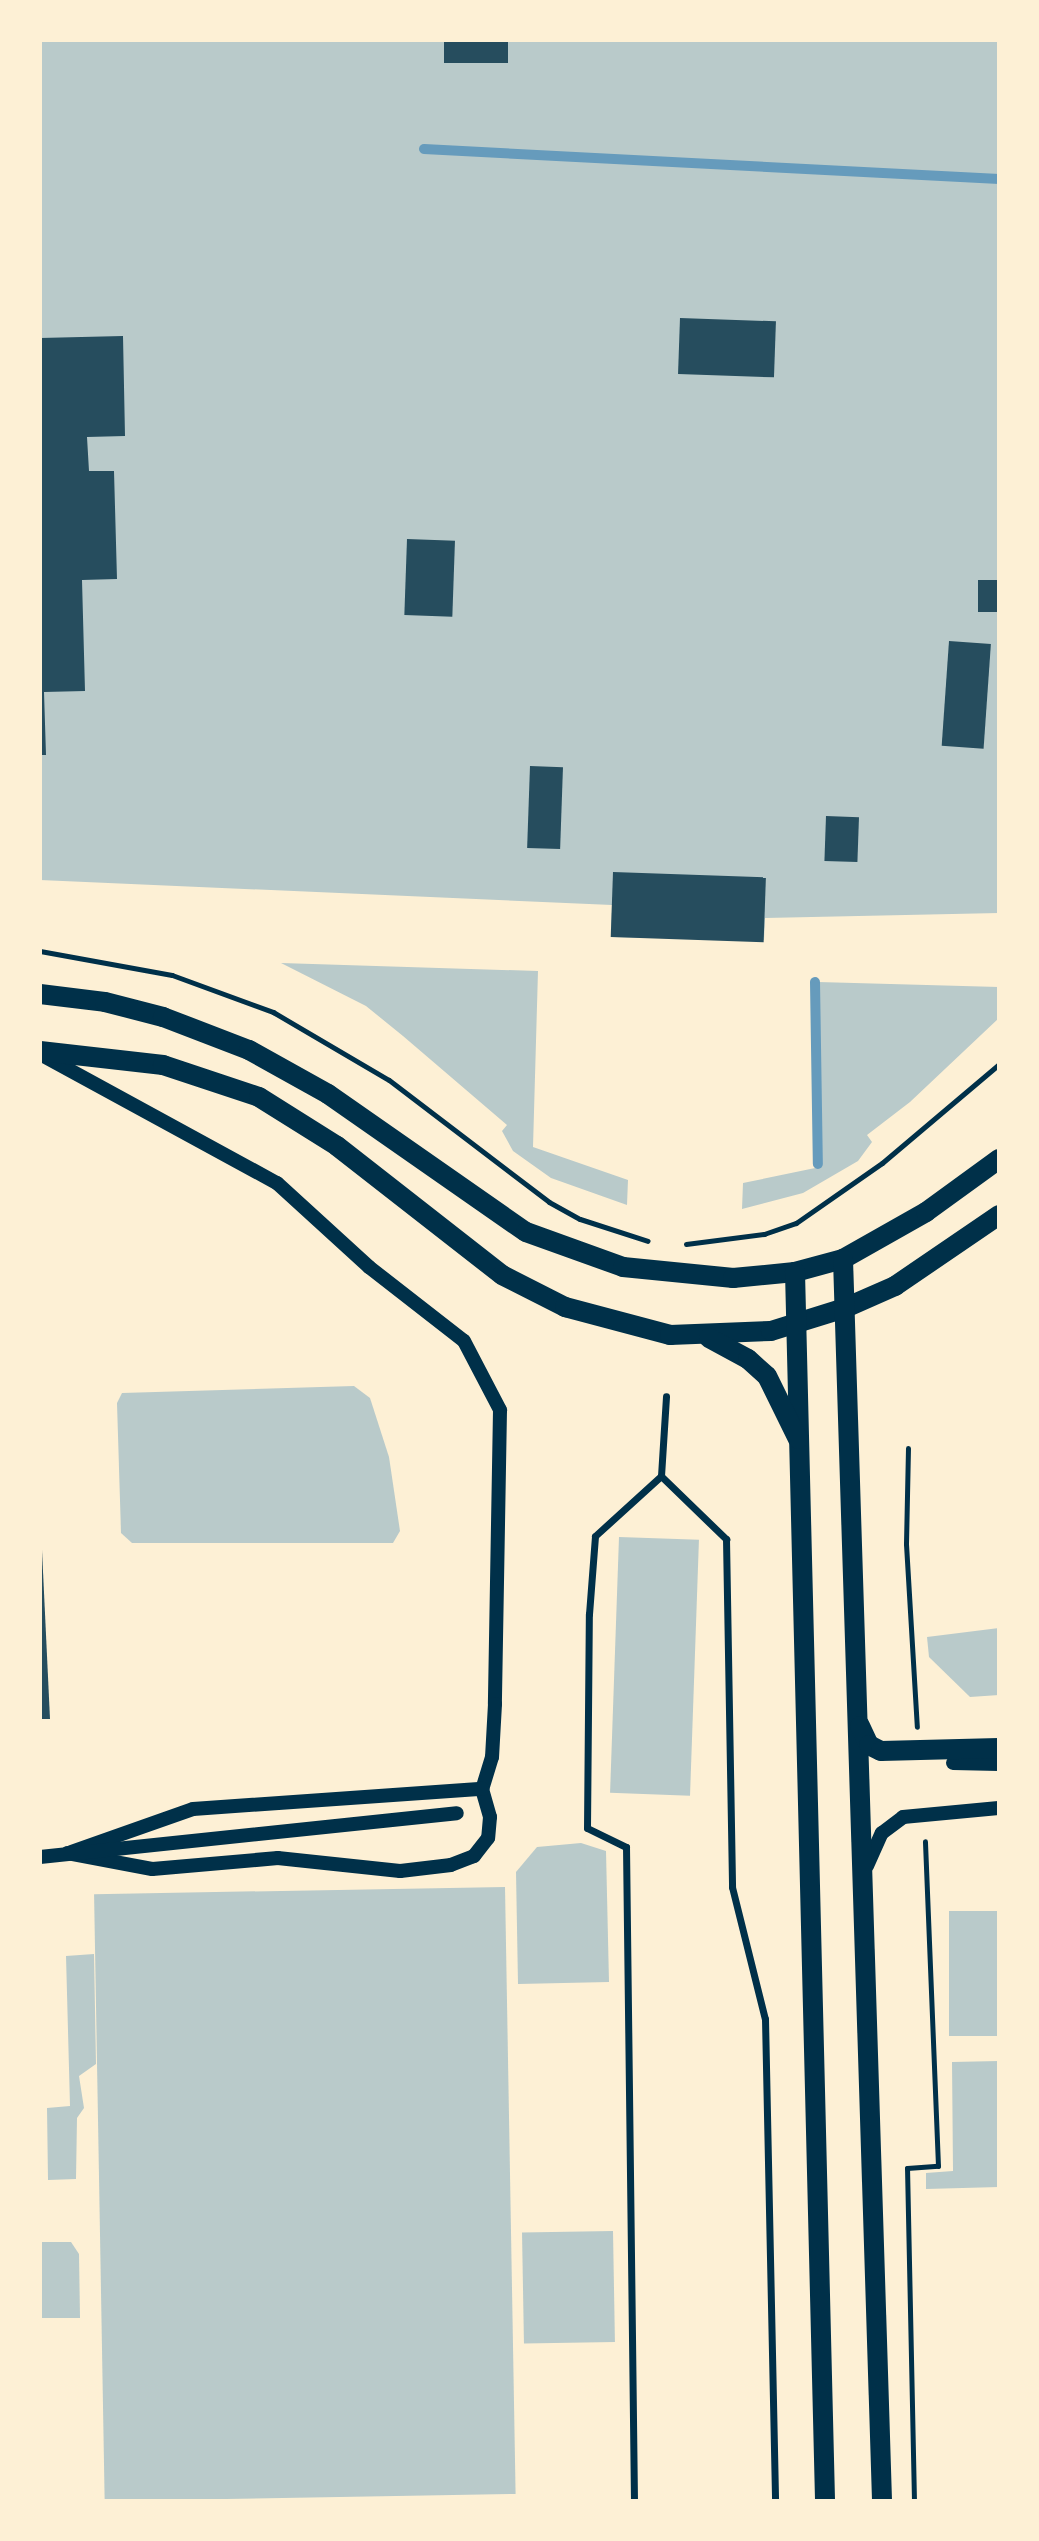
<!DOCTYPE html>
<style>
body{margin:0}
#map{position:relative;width:1039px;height:2541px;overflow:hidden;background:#fdf0d5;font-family:"DejaVu Sans",sans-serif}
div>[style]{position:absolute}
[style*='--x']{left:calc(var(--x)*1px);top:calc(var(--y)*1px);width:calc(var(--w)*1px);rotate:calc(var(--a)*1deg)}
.green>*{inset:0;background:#b9caca;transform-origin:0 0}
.stream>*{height:10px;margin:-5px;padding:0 5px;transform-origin:5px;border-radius:5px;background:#669bbc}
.building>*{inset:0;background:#264d5e;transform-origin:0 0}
.path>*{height:5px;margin:-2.5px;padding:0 2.5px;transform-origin:2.5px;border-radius:2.5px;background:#003049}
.pedestrian>*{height:7px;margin:-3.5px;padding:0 3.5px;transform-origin:3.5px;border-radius:3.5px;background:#003049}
.tertiary>*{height:14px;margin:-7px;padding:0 7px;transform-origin:7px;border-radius:7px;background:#003049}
.primary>*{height:20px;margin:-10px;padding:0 10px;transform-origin:10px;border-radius:10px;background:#003049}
span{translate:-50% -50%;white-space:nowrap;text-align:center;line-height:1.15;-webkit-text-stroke:6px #fdf0d5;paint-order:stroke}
.frame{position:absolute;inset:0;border:42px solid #fdf0d5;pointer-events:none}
</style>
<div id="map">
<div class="green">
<i style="clip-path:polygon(40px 40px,999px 40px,999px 913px,765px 918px,764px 940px,611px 937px,612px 905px,40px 880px)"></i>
<i style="clip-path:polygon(281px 963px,538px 971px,533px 1147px,628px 1180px,627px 1205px,551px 1178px,513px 1151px,502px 1131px,507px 1125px,403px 1036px,366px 1006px)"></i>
<i style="clip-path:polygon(818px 982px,999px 987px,999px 1018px,910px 1102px,867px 1135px,872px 1142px,858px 1161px,803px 1193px,742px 1209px,743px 1183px,820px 1167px)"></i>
<i style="clip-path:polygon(354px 1386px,370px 1398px,389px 1457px,400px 1531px,393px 1543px,132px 1543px,121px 1533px,117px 1403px,122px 1393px)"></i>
<i style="left:619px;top:1537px;width:80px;height:256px;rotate:2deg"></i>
<i style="clip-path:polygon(999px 1628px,999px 1695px,970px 1697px,929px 1657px,927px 1637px)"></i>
<i style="clip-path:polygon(581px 1843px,606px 1851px,609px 1982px,518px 1984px,516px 1872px,537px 1847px)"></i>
<i style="left:505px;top:1887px;width:607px;height:411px;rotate:89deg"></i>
<i style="left:999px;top:1911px;width:125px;height:50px;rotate:90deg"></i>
<i style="clip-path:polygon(94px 1954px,96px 2064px,79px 2076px,84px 2108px,77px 2118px,76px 2179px,48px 2180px,47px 2108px,70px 2106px,66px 1956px)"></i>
<i style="clip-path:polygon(999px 2061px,999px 2187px,926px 2189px,926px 2173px,953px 2171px,952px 2062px)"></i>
<i style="left:613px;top:2231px;width:111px;height:91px;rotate:89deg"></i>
<i style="clip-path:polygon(40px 2242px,71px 2242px,79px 2254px,80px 2318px,40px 2318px)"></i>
</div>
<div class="stream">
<i style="--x:424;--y:149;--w:576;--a:2.99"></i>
<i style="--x:815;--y:982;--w:182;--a:89.1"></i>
</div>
<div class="building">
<i style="left:444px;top:40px;width:64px;height:23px"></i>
<i style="left:680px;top:318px;width:96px;height:56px;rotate:2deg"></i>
<i style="clip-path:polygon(123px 336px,125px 436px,87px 437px,89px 471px,114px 471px,117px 579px,82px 580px,85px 691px,44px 692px,46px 755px,40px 755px,40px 338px)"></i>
<i style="left:407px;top:539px;width:48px;height:76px;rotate:2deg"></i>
<i style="left:978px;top:580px;width:21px;height:32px"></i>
<i style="left:949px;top:641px;width:42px;height:105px;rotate:4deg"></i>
<i style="left:530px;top:766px;width:33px;height:82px;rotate:2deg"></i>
<i style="left:826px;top:816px;width:33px;height:45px;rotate:2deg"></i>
<i style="left:613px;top:872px;width:153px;height:65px;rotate:2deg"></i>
<i style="clip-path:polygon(40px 1508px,50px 1719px,40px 1719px)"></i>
</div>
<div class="path">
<i style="--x:40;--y:951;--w:134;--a:10.3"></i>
<i style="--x:172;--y:975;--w:108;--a:20.1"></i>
<i style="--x:273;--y:1012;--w:134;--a:30.4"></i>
<i style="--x:389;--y:1080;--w:201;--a:37.3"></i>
<i style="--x:549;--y:1202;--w:35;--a:29"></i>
<i style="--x:580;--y:1219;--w:71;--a:17.9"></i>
<i style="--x:686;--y:1244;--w:79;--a:-7.3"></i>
<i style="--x:764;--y:1234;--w:34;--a:-19"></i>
<i style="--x:796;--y:1223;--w:105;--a:-34.9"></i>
<i style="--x:882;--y:1163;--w:153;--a:-40.2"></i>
<i style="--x:908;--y:1448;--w:96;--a:91.2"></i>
<i style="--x:906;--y:1544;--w:183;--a:86.6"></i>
<i style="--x:914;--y:2501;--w:333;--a:-91.2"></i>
<i style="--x:907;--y:2168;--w:31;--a:-4"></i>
<i style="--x:938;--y:2166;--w:325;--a:-92.3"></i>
</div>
<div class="pedestrian">
<i style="--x:661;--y:1476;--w:80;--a:-86.4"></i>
<i style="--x:634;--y:2501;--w:654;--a:-90.7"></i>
<i style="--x:626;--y:1847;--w:43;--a:-154"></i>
<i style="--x:587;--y:1828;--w:214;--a:-89.5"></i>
<i style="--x:589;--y:1614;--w:78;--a:-85.6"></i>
<i style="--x:595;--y:1536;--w:89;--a:-42.3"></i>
<i style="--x:661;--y:1476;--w:91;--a:44.1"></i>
<i style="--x:726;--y:1539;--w:348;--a:89"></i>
<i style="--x:732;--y:1887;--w:136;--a:76"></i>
<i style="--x:765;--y:2019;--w:482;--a:88.8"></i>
</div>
<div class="tertiary">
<i style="--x:42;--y:1055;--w:268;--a:28.6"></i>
<i style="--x:277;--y:1183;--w:125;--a:42.4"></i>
<i style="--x:369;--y:1267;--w:120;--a:37.9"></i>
<i style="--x:464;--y:1341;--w:78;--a:62.4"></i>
<i style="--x:500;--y:1410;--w:294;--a:91"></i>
<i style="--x:495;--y:1704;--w:53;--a:93.2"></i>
<i style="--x:492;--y:1757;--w:34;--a:107"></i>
<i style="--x:482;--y:1789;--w:29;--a:74"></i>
<i style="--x:490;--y:1817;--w:21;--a:95"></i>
<i style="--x:488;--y:1838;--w:23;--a:128"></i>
<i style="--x:474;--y:1856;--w:25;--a:159"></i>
<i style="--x:451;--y:1865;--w:51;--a:173.3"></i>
<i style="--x:400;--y:1871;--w:123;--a:-173.9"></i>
<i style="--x:278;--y:1858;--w:126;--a:175"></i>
<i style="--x:152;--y:1869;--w:86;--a:-169.3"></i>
<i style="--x:953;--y:1763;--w:46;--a:1.2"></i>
<i style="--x:71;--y:1852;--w:129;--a:-19.4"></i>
<i style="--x:193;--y:1809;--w:290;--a:-4"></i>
<i style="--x:40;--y:1857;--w:419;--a:-6"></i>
<i style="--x:867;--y:1866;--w:36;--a:-66"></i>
<i style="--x:882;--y:1833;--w:26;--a:-37"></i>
<i style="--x:903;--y:1817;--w:96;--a:-5.4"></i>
</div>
<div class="primary">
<i style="--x:40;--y:994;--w:65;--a:7"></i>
<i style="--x:105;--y:1002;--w:60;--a:14.5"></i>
<i style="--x:163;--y:1017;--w:92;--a:21"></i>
<i style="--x:249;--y:1050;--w:90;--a:29.1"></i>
<i style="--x:328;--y:1094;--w:241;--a:34.9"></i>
<i style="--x:526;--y:1232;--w:103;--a:19.8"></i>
<i style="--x:623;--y:1267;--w:111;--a:5.7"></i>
<i style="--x:733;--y:1278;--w:62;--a:-5.5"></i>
<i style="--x:795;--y:1272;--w:50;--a:-15.2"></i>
<i style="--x:843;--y:1259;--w:95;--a:-29.5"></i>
<i style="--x:926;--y:1212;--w:90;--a:-36"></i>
<i style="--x:40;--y:1051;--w:124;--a:6.5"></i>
<i style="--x:163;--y:1065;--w:101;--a:18.4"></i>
<i style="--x:259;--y:1097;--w:92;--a:32.1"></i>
<i style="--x:337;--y:1146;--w:209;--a:38"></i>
<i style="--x:502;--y:1275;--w:71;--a:26.9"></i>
<i style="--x:565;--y:1307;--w:109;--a:14.9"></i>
<i style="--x:670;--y:1335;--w:101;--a:-2.3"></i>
<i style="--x:771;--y:1331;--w:77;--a:-17.3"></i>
<i style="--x:845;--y:1308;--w:55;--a:-23.7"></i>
<i style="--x:895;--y:1286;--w:126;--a:-34.3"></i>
<i style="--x:843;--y:1259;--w:1243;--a:88.2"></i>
<i style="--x:795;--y:1272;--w:1229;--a:88.6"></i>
<i style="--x:709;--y:1338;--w:44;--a:28.3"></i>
<i style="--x:748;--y:1359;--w:25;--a:42"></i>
<i style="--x:767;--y:1376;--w:70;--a:63.8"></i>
<i style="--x:860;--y:1726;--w:21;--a:65"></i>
<i style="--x:869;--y:1745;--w:13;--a:27"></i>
<i style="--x:881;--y:1751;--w:118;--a:-1.5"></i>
</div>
<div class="frame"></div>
</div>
